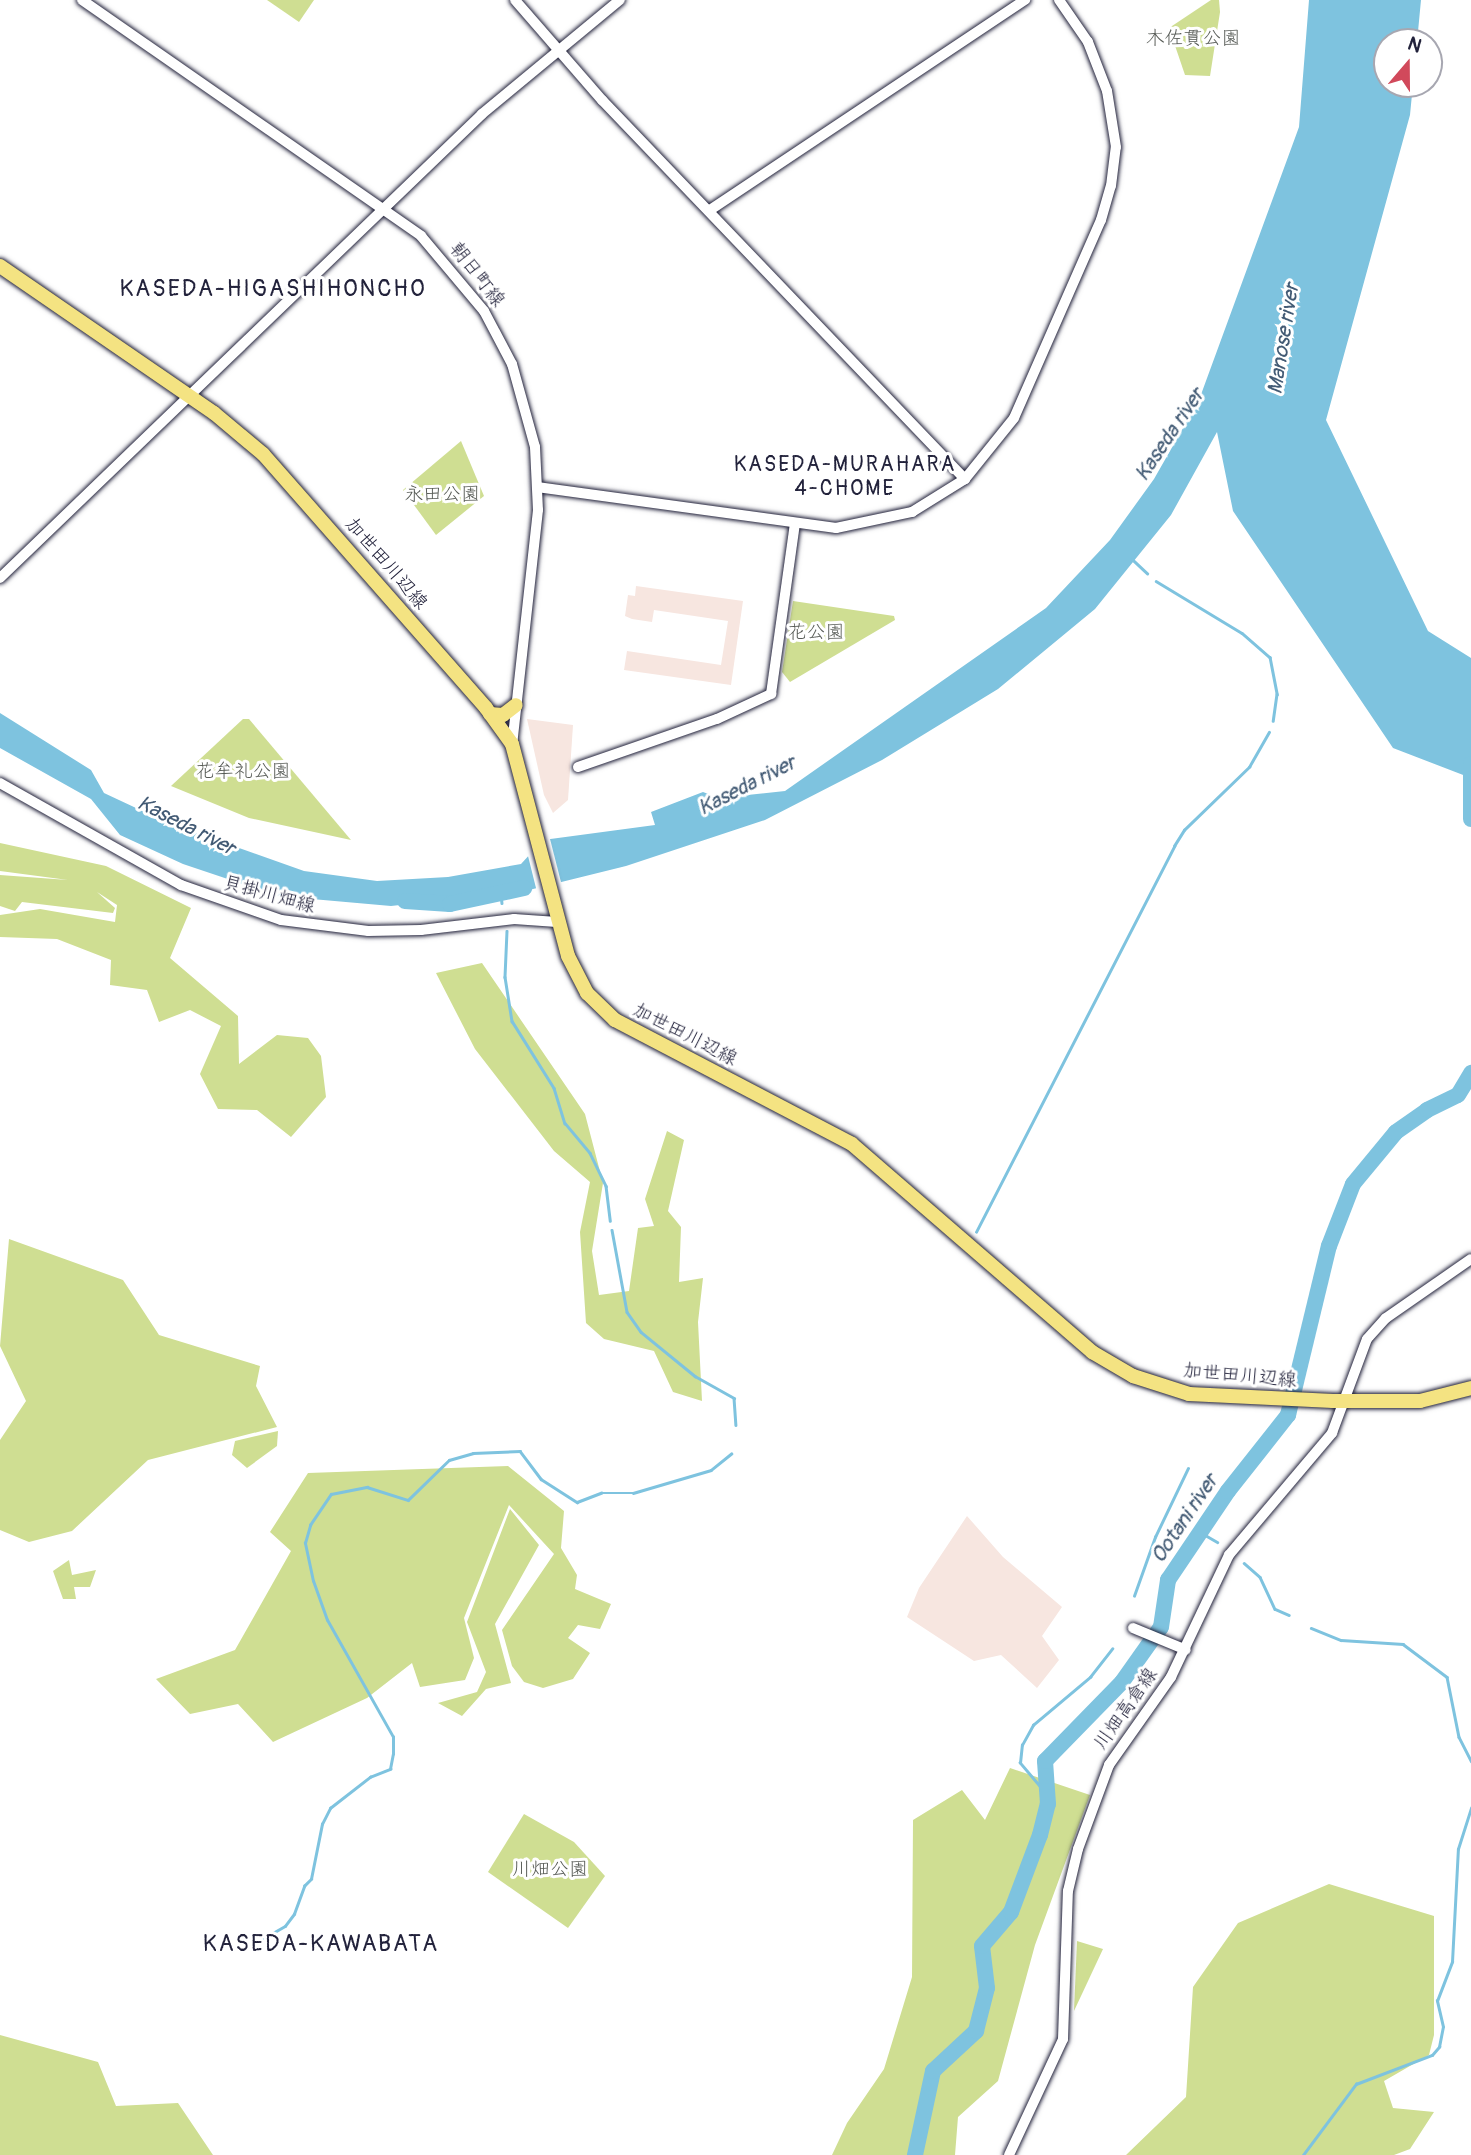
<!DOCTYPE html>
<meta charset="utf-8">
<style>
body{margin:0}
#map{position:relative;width:1471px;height:2155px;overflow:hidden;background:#fff;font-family:Pangolin,"Klee One",sans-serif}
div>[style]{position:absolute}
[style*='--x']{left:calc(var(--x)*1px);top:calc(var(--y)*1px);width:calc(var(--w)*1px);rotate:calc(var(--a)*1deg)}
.built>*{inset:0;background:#f7e6e0}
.green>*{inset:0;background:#cfde92}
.water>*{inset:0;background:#7ec3df}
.pier>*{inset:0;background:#fff}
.stream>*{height:2.5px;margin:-1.25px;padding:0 1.25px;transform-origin:1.25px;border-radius:1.25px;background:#7ec3df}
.river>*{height:16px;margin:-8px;padding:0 8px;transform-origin:8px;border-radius:8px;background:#7ec3df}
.roads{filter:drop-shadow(0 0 2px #22223b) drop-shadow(0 0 2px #22223b)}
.minor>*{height:10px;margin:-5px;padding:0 5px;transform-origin:5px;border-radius:5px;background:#fff}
.major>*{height:14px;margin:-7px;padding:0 7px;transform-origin:7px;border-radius:7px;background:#f4e382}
span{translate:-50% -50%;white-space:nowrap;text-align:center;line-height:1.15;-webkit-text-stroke:6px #fff;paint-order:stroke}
.park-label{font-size:19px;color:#565a55}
.street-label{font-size:19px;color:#22223b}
.water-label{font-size:21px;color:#425a74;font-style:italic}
.neighbourhood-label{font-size:21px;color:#22223b;letter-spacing:2px}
.quarter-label{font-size:23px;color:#22223b;letter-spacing:2px}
.north{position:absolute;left:1373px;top:28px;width:70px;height:70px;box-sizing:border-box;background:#fff;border:2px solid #a7a7b1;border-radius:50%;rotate:20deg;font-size:19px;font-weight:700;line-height:28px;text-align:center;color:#22223b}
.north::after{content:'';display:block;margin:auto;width:24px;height:32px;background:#d1495b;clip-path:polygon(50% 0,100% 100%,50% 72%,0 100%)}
</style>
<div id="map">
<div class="built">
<i style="clip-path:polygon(636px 586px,743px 601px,731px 685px,624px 670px,627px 651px,721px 665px,728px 621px,654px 610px,652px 622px,632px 619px,625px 616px,628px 595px,635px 596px)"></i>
<i style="clip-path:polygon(527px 719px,573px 725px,568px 800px,553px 813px,544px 795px)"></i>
<i style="clip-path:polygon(967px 1516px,1003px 1557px,1062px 1607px,1042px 1636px,1059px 1660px,1037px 1688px,1001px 1655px,974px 1661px,907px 1617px,919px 1588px)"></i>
</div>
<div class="green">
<i style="clip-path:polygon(267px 0,314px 0,299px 22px)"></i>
<i style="clip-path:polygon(1211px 0,1219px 0,1220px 12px,1210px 76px,1185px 75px,1169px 28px)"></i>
<i style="clip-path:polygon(461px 441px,484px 496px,436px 535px,403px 490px)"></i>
<i style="clip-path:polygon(793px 601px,894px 616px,895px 620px,790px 682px,782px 672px)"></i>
<i style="clip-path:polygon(243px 719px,249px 719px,351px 840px,249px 818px,171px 786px)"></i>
<i style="clip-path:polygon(0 843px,106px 866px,191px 908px,170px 958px,238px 1016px,239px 1064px,277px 1035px,308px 1038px,321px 1056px,326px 1097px,291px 1137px,257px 1110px,218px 1109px,200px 1074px,221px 1026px,190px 1010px,159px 1022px,147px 990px,110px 985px,111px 960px,57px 939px,0 937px,0 915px,40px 909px,115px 922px,117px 905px,97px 892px,115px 908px,113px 913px,22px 902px,15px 911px,0 906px,0 875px,68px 880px,0 871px)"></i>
<i style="clip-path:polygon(482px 963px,585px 1114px,603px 1183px,592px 1251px,599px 1295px,629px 1291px,638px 1228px,654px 1226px,645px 1199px,667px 1131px,684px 1140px,668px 1211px,681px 1227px,679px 1282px,703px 1278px,698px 1322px,702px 1401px,673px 1392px,654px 1351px,604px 1339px,586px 1323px,580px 1232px,590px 1182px,554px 1151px,475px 1049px,436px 973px)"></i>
<i style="clip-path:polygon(9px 1239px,123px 1280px,159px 1335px,260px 1366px,256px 1386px,277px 1427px,148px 1460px,72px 1531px,29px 1542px,0 1530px,0 1440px,26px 1401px,0 1346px)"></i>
<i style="clip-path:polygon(278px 1431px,277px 1446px,247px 1468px,232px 1455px,235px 1441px)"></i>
<i style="clip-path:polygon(508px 1466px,564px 1511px,561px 1548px,577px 1575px,575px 1589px,611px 1604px,600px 1629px,578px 1625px,568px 1638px,590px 1653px,573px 1679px,543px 1688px,524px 1682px,512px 1666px,502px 1630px,554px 1554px,509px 1505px,464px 1618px,474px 1658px,465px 1680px,420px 1687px,412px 1663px,367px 1698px,273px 1742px,238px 1704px,190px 1714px,156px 1679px,235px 1650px,291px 1551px,270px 1532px,308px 1473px)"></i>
<i style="clip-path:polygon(510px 1509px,539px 1545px,495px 1624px,511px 1683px,486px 1689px,462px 1716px,438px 1703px,477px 1692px,486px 1672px,467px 1622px)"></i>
<i style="clip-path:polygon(69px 1560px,72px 1575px,96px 1570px,90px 1587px,74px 1587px,76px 1599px,63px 1599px,53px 1571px)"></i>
<i style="clip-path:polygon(1010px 1768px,1090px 1795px,1035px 1945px,998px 2081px,958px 2117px,955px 2155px,832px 2155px,847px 2123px,884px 2069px,912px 1977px,913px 1820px,962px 1790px,985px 1820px)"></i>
<i style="clip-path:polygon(524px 1814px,574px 1842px,605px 1876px,568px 1928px,488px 1872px)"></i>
<i style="clip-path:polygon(1329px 1884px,1434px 1916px,1434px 2035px,1429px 2055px,1384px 2081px,1393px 2108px,1434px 2112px,1410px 2149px,1394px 2155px,1126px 2155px,1186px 2097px,1193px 1987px,1238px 1923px)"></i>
<i style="clip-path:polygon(1077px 1941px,1103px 1949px,1074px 2011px)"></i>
<i style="clip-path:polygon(0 2035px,98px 2062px,116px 2106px,178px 2103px,213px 2155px,0 2155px)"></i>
</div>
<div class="water">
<i style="clip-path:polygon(1309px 0,1421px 0,1417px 42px,1387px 42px,1387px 84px,1413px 84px,1410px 115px,1326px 420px,1428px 631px,1471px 658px,1471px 778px,1393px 748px,1233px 511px,1217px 432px,1171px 515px,1095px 609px,998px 689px,882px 760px,765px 820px,626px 866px,525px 891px,391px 906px,278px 896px,183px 864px,120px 835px,91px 799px,0 748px,0 713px,91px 770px,104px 793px,166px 822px,304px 871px,377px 881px,448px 877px,521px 864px,543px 840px,655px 825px,651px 812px,703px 792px,719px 798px,785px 791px,1046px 608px,1110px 540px,1154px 479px,1199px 400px,1299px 127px)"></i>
</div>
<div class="pier">
<i style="clip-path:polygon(549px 835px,562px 886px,537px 892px,527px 852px,541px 837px)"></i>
</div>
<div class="stream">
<i style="--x:1132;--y:559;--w:21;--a:43"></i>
<i style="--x:1156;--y:581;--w:100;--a:31.2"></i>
<i style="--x:1242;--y:633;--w:37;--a:41"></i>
<i style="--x:1270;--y:657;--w:38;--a:79"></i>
<i style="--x:1277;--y:694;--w:27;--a:98"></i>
<i style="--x:501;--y:894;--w:9;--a:84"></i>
<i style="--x:507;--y:931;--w:46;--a:92.5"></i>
<i style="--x:505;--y:977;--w:45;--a:81"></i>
<i style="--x:512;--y:1021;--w:79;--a:57.9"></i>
<i style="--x:554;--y:1088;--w:37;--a:73"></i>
<i style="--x:565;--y:1123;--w:39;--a:50"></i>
<i style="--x:590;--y:1153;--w:37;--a:64"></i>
<i style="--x:606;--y:1186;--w:35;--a:83"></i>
<i style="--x:612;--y:1230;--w:83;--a:79.6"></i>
<i style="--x:627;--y:1312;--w:24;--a:55"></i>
<i style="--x:641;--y:1332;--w:70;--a:39.2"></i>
<i style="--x:695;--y:1376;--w:45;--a:29.4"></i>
<i style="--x:734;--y:1398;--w:27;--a:86"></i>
<i style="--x:976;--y:1232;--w:434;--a:-62.8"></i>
<i style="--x:1174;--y:846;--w:19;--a:-58"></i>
<i style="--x:1184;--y:830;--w:91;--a:-44.1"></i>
<i style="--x:1249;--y:767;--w:40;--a:-60.3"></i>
<i style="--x:1200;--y:1532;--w:20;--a:30"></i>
<i style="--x:1244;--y:1563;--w:21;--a:41"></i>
<i style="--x:1260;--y:1577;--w:35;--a:65"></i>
<i style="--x:1275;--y:1609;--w:15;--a:23"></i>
<i style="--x:1134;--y:1596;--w:63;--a:-70.4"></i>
<i style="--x:1155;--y:1537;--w:76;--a:-64.4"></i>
<i style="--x:1311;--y:1628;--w:32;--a:22"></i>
<i style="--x:1341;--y:1640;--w:62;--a:3.7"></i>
<i style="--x:1403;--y:1644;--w:55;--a:36.9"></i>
<i style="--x:1447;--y:1677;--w:61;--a:78.7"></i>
<i style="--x:1459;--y:1737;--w:27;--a:63"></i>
<i style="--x:1047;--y:1795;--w:42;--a:-130.2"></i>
<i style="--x:1020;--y:1763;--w:18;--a:-84"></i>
<i style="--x:1022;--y:1745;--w:23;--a:-61"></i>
<i style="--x:1033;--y:1725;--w:75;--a:-40.1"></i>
<i style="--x:1090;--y:1677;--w:36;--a:-52"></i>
<i style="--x:252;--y:1945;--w:38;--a:-30"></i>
<i style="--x:285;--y:1926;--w:15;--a:-53"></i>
<i style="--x:294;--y:1914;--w:30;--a:-70"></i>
<i style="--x:304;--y:1886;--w:10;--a:-45"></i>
<i style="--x:311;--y:1879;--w:56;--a:-78.7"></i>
<i style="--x:322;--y:1824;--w:18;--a:-63"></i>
<i style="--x:330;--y:1808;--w:51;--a:-37.8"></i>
<i style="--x:370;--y:1777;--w:22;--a:-22"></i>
<i style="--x:390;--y:1769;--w:15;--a:-79"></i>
<i style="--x:393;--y:1754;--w:17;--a:-90"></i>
<i style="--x:393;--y:1737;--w:134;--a:-119.4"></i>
<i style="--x:327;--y:1620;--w:41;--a:-109.7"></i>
<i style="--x:313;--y:1581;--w:39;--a:-102"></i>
<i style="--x:305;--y:1543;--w:19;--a:-74"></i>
<i style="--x:310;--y:1525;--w:37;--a:-56"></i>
<i style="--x:331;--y:1494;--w:37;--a:-11"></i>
<i style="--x:367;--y:1487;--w:43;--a:17.6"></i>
<i style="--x:408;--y:1500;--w:57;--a:-44.3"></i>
<i style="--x:449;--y:1460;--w:25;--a:-16"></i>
<i style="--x:473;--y:1453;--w:47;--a:-2.4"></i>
<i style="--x:520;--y:1451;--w:35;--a:53"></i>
<i style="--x:541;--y:1479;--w:43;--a:32.6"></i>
<i style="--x:577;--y:1502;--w:26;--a:-21"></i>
<i style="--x:601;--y:1493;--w:32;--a:0"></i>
<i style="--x:633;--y:1493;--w:81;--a:-16.4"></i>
<i style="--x:711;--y:1470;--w:26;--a:-39"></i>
<i style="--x:1303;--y:2155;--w:89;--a:-53.3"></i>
<i style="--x:1356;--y:2084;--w:81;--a:-20.9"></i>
<i style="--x:1432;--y:2055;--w:11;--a:-49"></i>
<i style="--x:1439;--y:2047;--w:20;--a:-79"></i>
<i style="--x:1443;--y:2027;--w:27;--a:-103"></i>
<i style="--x:1437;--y:2001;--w:42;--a:-69"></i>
<i style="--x:1452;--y:1962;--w:113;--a:-87"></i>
<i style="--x:1458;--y:1849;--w:43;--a:-72.4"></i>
</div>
<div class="river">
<i style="--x:1471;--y:764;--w:55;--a:90"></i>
<i style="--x:405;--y:901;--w:45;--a:3.8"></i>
<i style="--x:450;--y:904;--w:76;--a:-12.2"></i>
<i style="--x:915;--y:2155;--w:86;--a:-77.9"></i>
<i style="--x:933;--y:2071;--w:59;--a:-42.9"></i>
<i style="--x:976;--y:2031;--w:44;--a:-75.7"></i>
<i style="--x:987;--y:1988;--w:42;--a:-96.8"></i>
<i style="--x:982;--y:1946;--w:45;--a:-49.5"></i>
<i style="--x:1011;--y:1912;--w:82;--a:-69.4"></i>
<i style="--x:1040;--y:1835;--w:32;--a:-76"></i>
<i style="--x:1048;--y:1804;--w:43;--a:-94"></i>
<i style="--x:1045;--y:1761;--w:110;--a:-45.7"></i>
<i style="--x:1122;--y:1682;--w:67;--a:-54.7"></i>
<i style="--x:1161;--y:1627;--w:48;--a:-81.5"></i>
<i style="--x:1168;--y:1580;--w:107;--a:-56"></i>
<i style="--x:1228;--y:1491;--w:97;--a:-51.7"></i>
<i style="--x:1288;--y:1415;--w:174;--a:-76.4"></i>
<i style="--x:1329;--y:1246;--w:66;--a:-68.8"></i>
<i style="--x:1353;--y:1184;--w:67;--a:-50.4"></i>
<i style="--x:1396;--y:1132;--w:38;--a:-35"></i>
<i style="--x:1427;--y:1110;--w:34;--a:-26"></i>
<i style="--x:1458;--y:1095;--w:26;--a:-59"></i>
</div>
<div class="roads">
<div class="minor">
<i style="--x:82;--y:0;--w:413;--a:34.8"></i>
<i style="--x:421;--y:236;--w:98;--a:50"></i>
<i style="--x:484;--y:311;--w:60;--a:62.2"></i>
<i style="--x:512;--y:364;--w:86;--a:74.5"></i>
<i style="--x:535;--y:447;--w:63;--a:87.3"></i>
<i style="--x:538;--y:510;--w:235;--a:96.3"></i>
<i style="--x:515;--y:0;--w:133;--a:49"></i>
<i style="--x:602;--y:100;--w:525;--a:46.24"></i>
<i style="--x:710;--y:210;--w:379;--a:-33.7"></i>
<i style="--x:537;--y:487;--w:302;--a:7.8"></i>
<i style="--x:836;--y:528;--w:78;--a:-11.9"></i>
<i style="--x:912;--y:512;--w:62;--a:-31.9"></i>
<i style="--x:965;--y:479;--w:78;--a:-51.2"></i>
<i style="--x:1014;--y:418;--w:216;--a:-66.3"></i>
<i style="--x:1101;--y:220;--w:35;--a:-74"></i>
<i style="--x:1111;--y:186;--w:39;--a:-83"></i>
<i style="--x:1116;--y:147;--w:57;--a:-99.1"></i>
<i style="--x:1107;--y:91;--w:53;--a:-111.2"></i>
<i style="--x:1088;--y:42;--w:51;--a:-124.6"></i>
<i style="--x:0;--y:578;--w:669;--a:-43.91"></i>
<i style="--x:482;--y:114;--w:179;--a:-39.6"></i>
<i style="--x:578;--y:767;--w:147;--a:-19.1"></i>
<i style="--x:717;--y:719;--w:60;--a:-24.8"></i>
<i style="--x:771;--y:694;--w:172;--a:-82"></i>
<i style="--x:0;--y:783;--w:208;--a:29.4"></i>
<i style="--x:181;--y:885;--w:106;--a:19.3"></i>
<i style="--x:281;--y:920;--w:88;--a:7.2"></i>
<i style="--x:368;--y:931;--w:53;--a:-1.1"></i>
<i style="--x:421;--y:930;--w:94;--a:-6.7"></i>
<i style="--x:514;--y:919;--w:43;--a:4"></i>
<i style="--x:1133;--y:1628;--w:57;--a:22.5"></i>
<i style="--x:1009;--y:2155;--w:128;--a:-65"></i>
<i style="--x:1063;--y:2039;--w:148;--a:-88.1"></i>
<i style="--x:1068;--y:1891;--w:43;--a:-76.6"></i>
<i style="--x:1078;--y:1849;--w:90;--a:-69.7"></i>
<i style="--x:1109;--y:1765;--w:108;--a:-54.8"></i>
<i style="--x:1171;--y:1677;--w:135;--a:-64.6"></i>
<i style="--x:1229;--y:1555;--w:160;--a:-49.8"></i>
<i style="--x:1332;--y:1433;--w:100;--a:-69.6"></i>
<i style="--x:1367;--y:1339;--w:28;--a:-48"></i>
<i style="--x:1386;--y:1318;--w:103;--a:-34.8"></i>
</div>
<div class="major">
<i style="--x:0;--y:266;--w:260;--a:34.5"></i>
<i style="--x:214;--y:413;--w:64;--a:39.9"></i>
<i style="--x:263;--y:454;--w:338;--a:48.7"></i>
<i style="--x:486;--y:708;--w:44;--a:54.2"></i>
<i style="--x:512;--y:744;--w:219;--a:75.2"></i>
<i style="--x:568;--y:956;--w:42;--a:62.8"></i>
<i style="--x:587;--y:993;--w:39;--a:44"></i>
<i style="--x:615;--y:1020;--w:267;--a:27.6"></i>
<i style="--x:852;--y:1144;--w:318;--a:40.9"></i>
<i style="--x:1092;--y:1352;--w:48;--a:30.3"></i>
<i style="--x:1133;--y:1376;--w:59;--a:17.8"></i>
<i style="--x:1189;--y:1394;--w:144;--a:2.8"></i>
<i style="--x:1333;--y:1401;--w:87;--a:0"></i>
<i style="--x:1420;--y:1401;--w:53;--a:-14.3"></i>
<i style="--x:490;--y:714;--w:13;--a:4"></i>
<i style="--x:503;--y:715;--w:16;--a:-38"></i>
</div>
</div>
<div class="park-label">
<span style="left:1193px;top:39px">木佐貫公園</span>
<span style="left:442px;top:495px">永田公園</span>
<span style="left:816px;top:633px">花公園</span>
<span style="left:243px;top:772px">花牟礼公園</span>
<span style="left:550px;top:1870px">川畑公園</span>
</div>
<div class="street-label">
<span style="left:477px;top:275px;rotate:52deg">朝日町線</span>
<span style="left:386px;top:564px;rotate:49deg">加世田川辺線</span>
<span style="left:269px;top:895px;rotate:15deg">貝掛川畑線</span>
<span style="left:685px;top:1035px;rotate:27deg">加世田川辺線</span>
<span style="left:1240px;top:1376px;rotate:5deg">加世田川辺線</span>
<span style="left:1126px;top:1709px;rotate:-55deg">川畑高倉線</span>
</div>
<div class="water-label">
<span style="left:1284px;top:339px;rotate:-81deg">Manose river</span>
<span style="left:1170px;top:435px;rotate:-56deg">Kaseda river</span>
<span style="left:747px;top:786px;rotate:-27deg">Kaseda river</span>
<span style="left:186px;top:826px;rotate:27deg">Kaseda river</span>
<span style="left:1185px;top:1519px;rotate:-56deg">Ootani river</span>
</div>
<div class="neighbourhood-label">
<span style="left:845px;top:477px">KASEDA-MURAHARA<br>4-CHOME</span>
</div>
<div class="quarter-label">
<span style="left:273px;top:289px">KASEDA-HIGASHIHONCHO</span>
<span style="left:321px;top:1944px">KASEDA-KAWABATA</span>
</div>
<div class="north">N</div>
</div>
